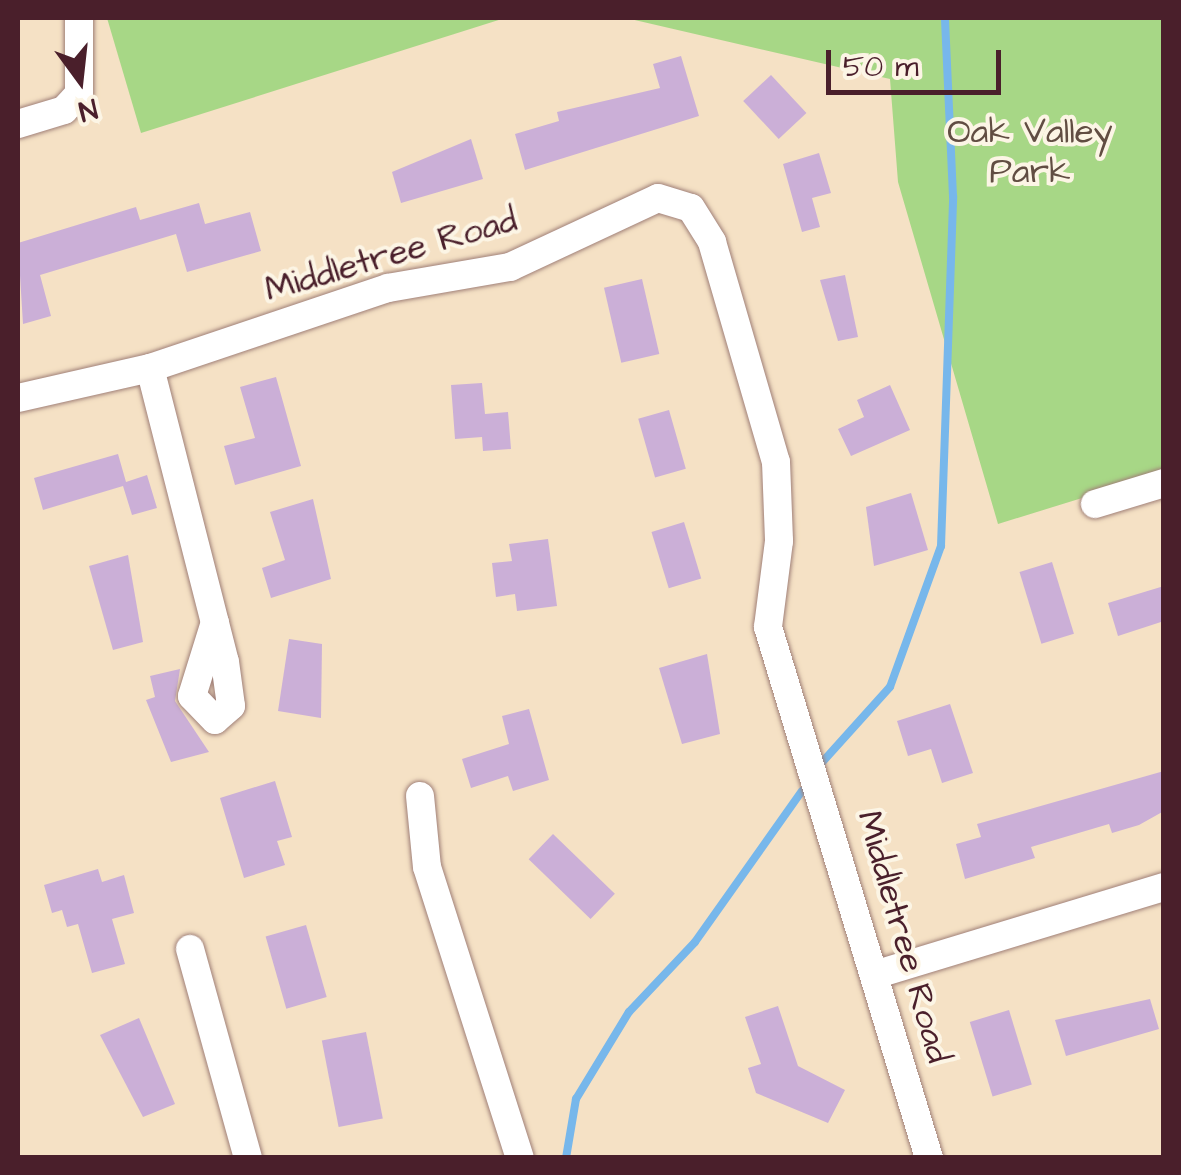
<!DOCTYPE html>
<style>
body{margin:0}
#map{position:relative;width:1181px;height:1175px;overflow:hidden;background:#f5e1c5;font-family:"Architects Daughter",sans-serif}
div>[style]{position:absolute}
[style*='--x']{left:calc(var(--x)*1px);top:calc(var(--y)*1px);width:calc(var(--w)*1px);rotate:calc(var(--a)*1deg)}
.green>*{inset:0;background:#a7d786}
.stream>*{height:8px;margin:-4px;padding:0 4px;transform-origin:4px;border-radius:4px;background:#77b7eb}
.building>*{inset:0;background:#cbafd7;transform-origin:0 0}
.roads{filter:drop-shadow(0 0 2px #a08078) drop-shadow(0 0 2px #a08078)}
.minor>*{height:28px;margin:-14px;padding:0 14px;transform-origin:14px;border-radius:14px;background:#fff}
span{translate:-50% -50%;white-space:nowrap;text-align:center;line-height:1.15;-webkit-text-stroke:8px #fcf5e5;paint-order:stroke}
.park-label{font-size:35px;color:#614d42}
.street-label{font-size:35px;color:#4a1f2b}
.frame{position:absolute;inset:0;border:20px solid #4a1f2b;pointer-events:none}
.north{position:absolute;left:30px;top:30px;width:100px;height:100px;-webkit-text-stroke:8px #fcf5e5;paint-order:stroke;rotate:165deg;font-size:28px;font-weight:700;line-height:40px;text-align:center;color:#4a1f2b}
.north::after{content:'';display:block;margin:auto;width:35px;height:45px;background:#4a1f2b;clip-path:polygon(50% 0,100% 100%,50% 72%,0 100%)}
.scale{position:absolute;left:826px;top:50px;width:175px;height:45px;box-sizing:border-box;border:5px solid #4a1f2b;border-top:0;padding-left:12px;font-size:30px;line-height:35px;white-space:nowrap;color:#4a1f2b;-webkit-text-stroke:8px #fcf5e5;paint-order:stroke}
</style>
<div id="map">
<div class="green">
<i style="clip-path:polygon(107px 18px,505px 18px,141px 133px)"></i>
<i style="clip-path:polygon(626px 18px,1163px 18px,1163px 473px,998px 524px,898px 182px,890px 79px)"></i>
</div>
<div class="stream">
<i style="--x:817;--y:768;--w:109;--a:-48"></i>
<i style="--x:890;--y:687;--w:150;--a:-70.1"></i>
<i style="--x:941;--y:546;--w:350;--a:-88"></i>
<i style="--x:953;--y:196;--w:178;--a:-92.6"></i>
<i style="--x:566;--y:1158;--w:60;--a:-80.4"></i>
<i style="--x:576;--y:1099;--w:102;--a:-58.7"></i>
<i style="--x:629;--y:1012;--w:96;--a:-46.7"></i>
<i style="--x:695;--y:942;--w:185;--a:-54.7"></i>
</div>
<div class="building">
<i style="clip-path:polygon(681px 56px,699px 116px,525px 170px,515px 134px,559px 121px,557px 112px,660px 88px,653px 64px)"></i>
<i style="left:771px;top:75px;width:52px;height:38px;rotate:47deg"></i>
<i style="clip-path:polygon(471px 139px,483px 179px,401px 203px,392px 172px)"></i>
<i style="clip-path:polygon(819px 153px,831px 193px,812px 198px,820px 227px,802px 232px,783px 164px)"></i>
<i style="clip-path:polygon(199px 203px,205px 224px,250px 212px,261px 251px,187px 272px,176px 234px,40px 275px,51px 316px,23px 324px,18px 243px,136px 207px,140px 220px)"></i>
<i style="clip-path:polygon(845px 275px,858px 337px,838px 341px,820px 280px)"></i>
<i style="left:642px;top:279px;width:77px;height:39px;rotate:77deg"></i>
<i style="clip-path:polygon(276px 377px,301px 466px,235px 485px,224px 446px,255px 438px,240px 387px)"></i>
<i style="clip-path:polygon(482px 383px,485px 414px,508px 412px,511px 449px,483px 451px,482px 437px,455px 439px,451px 385px)"></i>
<i style="clip-path:polygon(890px 385px,910px 430px,851px 456px,838px 429px,864px 417px,857px 400px)"></i>
<i style="left:669px;top:410px;width:61px;height:32px;rotate:74deg"></i>
<i style="clip-path:polygon(118px 454px,126px 482px,147px 475px,157px 508px,132px 515px,123px 486px,43px 510px,34px 478px)"></i>
<i style="clip-path:polygon(911px 493px,928px 550px,874px 566px,866px 507px)"></i>
<i style="clip-path:polygon(313px 499px,331px 579px,271px 598px,262px 568px,285px 560px,270px 512px)"></i>
<i style="left:684px;top:522px;width:59px;height:34px;rotate:73deg"></i>
<i style="clip-path:polygon(548px 539px,557px 606px,517px 611px,515px 594px,496px 597px,492px 563px,512px 561px,509px 544px)"></i>
<i style="clip-path:polygon(128px 555px,143px 642px,113px 650px,89px 566px)"></i>
<i style="left:1052px;top:562px;width:75px;height:34px;rotate:73deg"></i>
<i style="clip-path:polygon(1164px 586px,1164px 621px,1118px 636px,1108px 603px)"></i>
<i style="clip-path:polygon(289px 639px,322px 644px,321px 718px,278px 711px)"></i>
<i style="clip-path:polygon(707px 654px,720px 734px,682px 744px,659px 668px)"></i>
<i style="clip-path:polygon(180px 669px,175px 701px,209px 752px,171px 762px,146px 700px,155px 697px,150px 676px)"></i>
<i style="clip-path:polygon(950px 704px,973px 773px,942px 783px,931px 749px,908px 756px,897px 721px)"></i>
<i style="clip-path:polygon(529px 709px,549px 780px,513px 791px,508px 776px,471px 788px,462px 759px,509px 744px,502px 716px)"></i>
<i style="clip-path:polygon(1164px 771px,1164px 811px,1139px 825px,1112px 833px,1109px 824px,1031px 847px,1035px 858px,965px 879px,956px 844px,981px 837px,977px 824px)"></i>
<i style="clip-path:polygon(275px 781px,292px 837px,277px 841px,285px 865px,244px 878px,220px 798px)"></i>
<i style="left:553px;top:834px;width:86px;height:35px;rotate:44deg"></i>
<i style="clip-path:polygon(98px 869px,102px 882px,124px 875px,134px 913px,112px 919px,125px 964px,92px 973px,78px 924px,67px 927px,62px 910px,52px 913px,44px 885px)"></i>
<i style="left:306px;top:925px;width:75px;height:42px;rotate:74deg"></i>
<i style="clip-path:polygon(1150px 999px,1159px 1029px,1066px 1056px,1055px 1020px)"></i>
<i style="clip-path:polygon(778px 1006px,798px 1066px,845px 1090px,828px 1123px,756px 1093px,748px 1068px,761px 1064px,745px 1017px)"></i>
<i style="left:1009px;top:1010px;width:78px;height:41px;rotate:73deg"></i>
<i style="clip-path:polygon(139px 1018px,175px 1104px,143px 1117px,100px 1035px)"></i>
<i style="left:366px;top:1032px;width:88px;height:45px;rotate:79deg"></i>
</div>
<div class="roads">
<div class="minor">
<i style="--x:18;--y:124;--w:48;--a:-16.9"></i>
<i style="--x:64;--y:110;--w:22;--a:-47"></i>
<i style="--x:79;--y:94;--w:76;--a:-90"></i>
<i style="--x:150;--y:368;--w:303;--a:75.7"></i>
<i style="--x:225;--y:662;--w:44;--a:82.2"></i>
<i style="--x:231;--y:706;--w:21;--a:139"></i>
<i style="--x:215;--y:720;--w:33;--a:-134"></i>
<i style="--x:192;--y:696;--w:77;--a:-72.7"></i>
<i style="--x:18;--y:398;--w:135;--a:-12.8"></i>
<i style="--x:150;--y:368;--w:251;--a:-18.6"></i>
<i style="--x:388;--y:288;--w:124;--a:-9.8"></i>
<i style="--x:510;--y:267;--w:163;--a:-25"></i>
<i style="--x:658;--y:198;--w:34;--a:17"></i>
<i style="--x:691;--y:208;--w:40;--a:58"></i>
<i style="--x:712;--y:242;--w:229;--a:73.8"></i>
<i style="--x:776;--y:462;--w:79;--a:87.8"></i>
<i style="--x:779;--y:541;--w:87;--a:97.3"></i>
<i style="--x:768;--y:627;--w:555;--a:73.13"></i>
<i style="--x:1095;--y:504;--w:72;--a:-16.9"></i>
<i style="--x:420;--y:796;--w:71;--a:84.4"></i>
<i style="--x:427;--y:867;--w:305;--a:72.3"></i>
<i style="--x:190;--y:949;--w:217;--a:74.5"></i>
<i style="--x:874;--y:975;--w:303;--a:-16.9"></i>
</div>
</div>
<div class="park-label">
<span style="left:1030px;top:152px">Oak Valley<br>Park</span>
</div>
<div class="street-label">
<span style="left:391px;top:255px;rotate:-16deg">Middletree Road</span>
<span style="left:903px;top:937px;rotate:74deg">Middletree Road</span>
</div>
<div class="frame"></div>
<div class="north">N</div>
<div class="scale">50 m</div>
</div>
